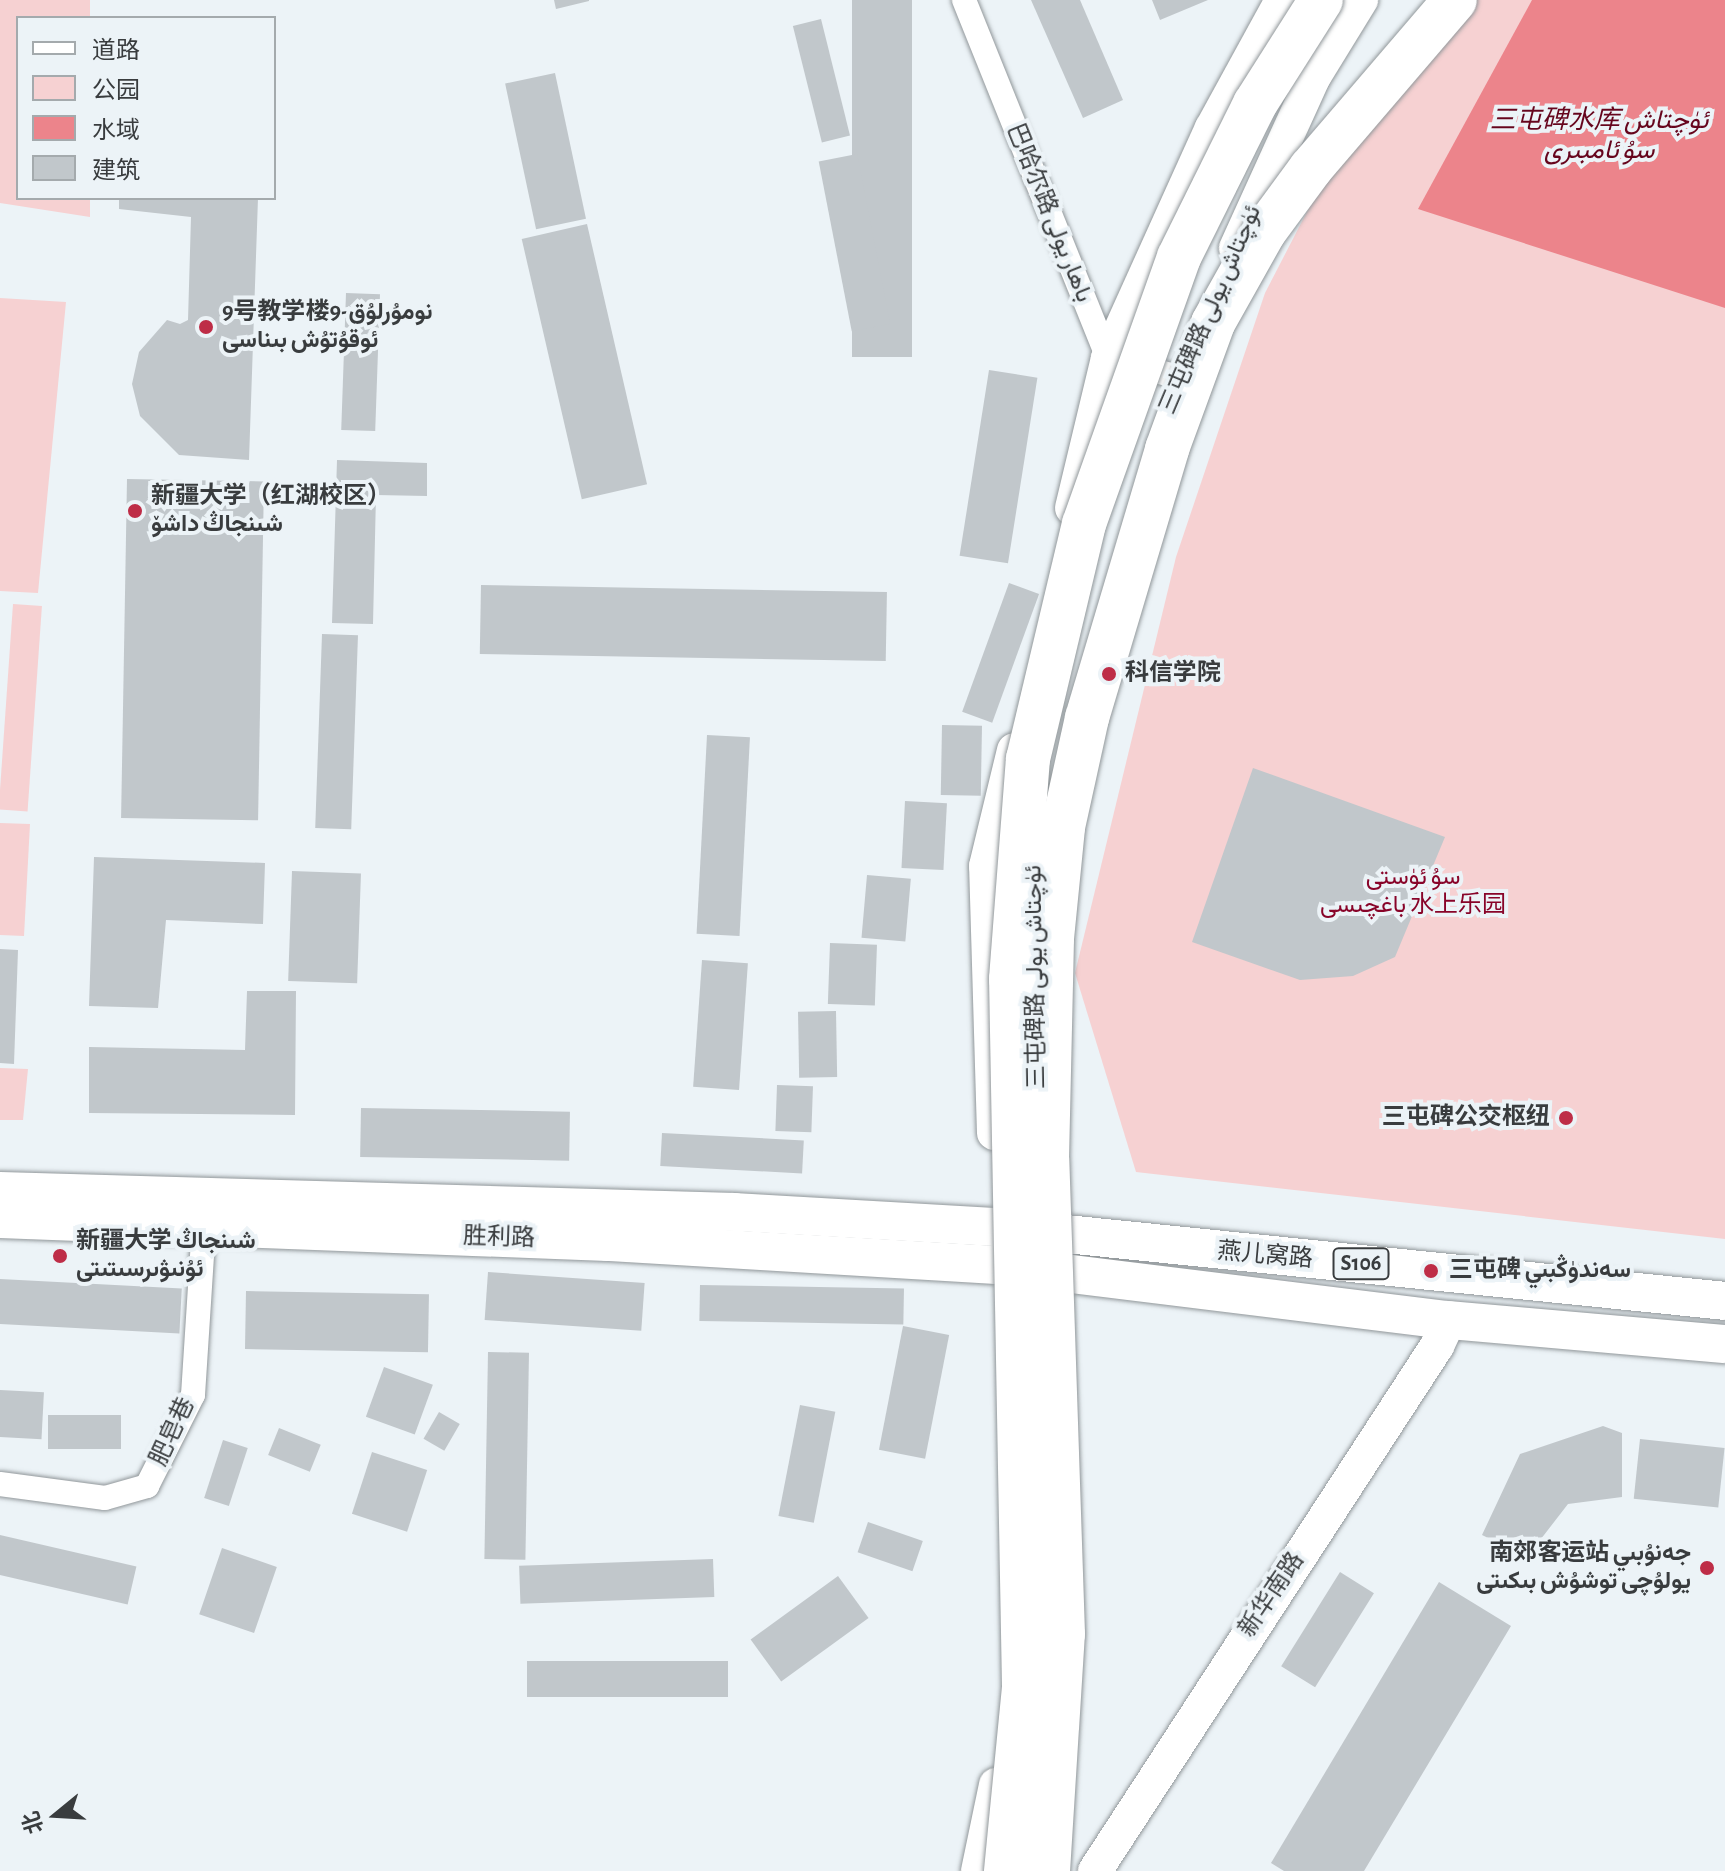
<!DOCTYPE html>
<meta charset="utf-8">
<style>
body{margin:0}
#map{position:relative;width:1725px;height:1871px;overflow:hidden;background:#ecf3f7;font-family:"Alegreya Sans",Vazirmatn,"Noto Sans SC",sans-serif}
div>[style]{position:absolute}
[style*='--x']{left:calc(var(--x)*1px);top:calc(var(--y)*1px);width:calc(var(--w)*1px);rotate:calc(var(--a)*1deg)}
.green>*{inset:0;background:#f6d1d2;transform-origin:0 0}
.water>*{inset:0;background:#ec848b}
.building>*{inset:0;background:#c1c7cb;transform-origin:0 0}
.roads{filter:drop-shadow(0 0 2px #91979a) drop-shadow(0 0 2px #91979a)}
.street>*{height:24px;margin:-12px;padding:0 12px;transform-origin:12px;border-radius:12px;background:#fff}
.secondary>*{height:34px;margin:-17px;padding:0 17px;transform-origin:17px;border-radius:17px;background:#fff}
.primary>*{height:38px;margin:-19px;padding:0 19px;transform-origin:19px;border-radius:19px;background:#fff}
.bridges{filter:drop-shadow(0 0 2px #91979a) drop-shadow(0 0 2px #91979a)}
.highway-bridge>*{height:44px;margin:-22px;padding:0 22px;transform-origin:22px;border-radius:22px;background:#fff}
.dots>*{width:22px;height:22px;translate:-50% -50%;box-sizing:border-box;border:4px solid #ecf3f7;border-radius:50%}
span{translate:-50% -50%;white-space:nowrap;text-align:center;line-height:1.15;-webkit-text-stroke:8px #ecf3f7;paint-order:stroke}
.shield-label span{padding:2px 6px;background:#ecf3f7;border:2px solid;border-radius:6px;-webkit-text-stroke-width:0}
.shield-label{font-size:22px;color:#393c3e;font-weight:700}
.street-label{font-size:24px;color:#393c3e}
.poi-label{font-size:24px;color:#393c3e;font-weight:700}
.left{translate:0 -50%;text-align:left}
.right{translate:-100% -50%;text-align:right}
.park-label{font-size:24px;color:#880429}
.water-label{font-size:26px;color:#66051d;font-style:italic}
.legend{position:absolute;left:16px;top:16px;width:260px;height:184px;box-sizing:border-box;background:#ecf3f7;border:2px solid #a4aaad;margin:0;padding:10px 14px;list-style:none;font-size:24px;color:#393c3e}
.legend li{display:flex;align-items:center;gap:16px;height:40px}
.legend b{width:40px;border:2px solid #a4aaad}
.north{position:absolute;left:16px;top:1775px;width:80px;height:80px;-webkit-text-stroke:6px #ecf3f7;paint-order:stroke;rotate:252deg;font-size:22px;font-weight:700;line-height:32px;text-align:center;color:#393c3e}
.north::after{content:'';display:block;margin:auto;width:28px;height:36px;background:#393c3e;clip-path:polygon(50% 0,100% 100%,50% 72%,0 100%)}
</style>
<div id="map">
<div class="green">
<i style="clip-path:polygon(0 0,90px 0,90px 18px,18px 18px,18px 198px,90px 198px,90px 217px,0 203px)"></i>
<i style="clip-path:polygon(1442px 0,1725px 0,1725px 1239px,1136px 1172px,1075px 973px,1176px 557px,1265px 293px,1374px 82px)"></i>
<i style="clip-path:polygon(0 298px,66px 302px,38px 593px,0 591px)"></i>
<i style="left:13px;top:604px;width:29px;height:206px;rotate:4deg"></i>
<i style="clip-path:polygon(0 823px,30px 824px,24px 936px,0 935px)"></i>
<i style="clip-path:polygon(0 1068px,28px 1069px,23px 1120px,0 1120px)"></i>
</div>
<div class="water">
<i style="clip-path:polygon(1532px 0,1725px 0,1725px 308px,1418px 209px)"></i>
</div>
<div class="building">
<i style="clip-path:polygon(554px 0,589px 0,589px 1px,556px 9px)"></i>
<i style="left:852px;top:0;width:60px;height:357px"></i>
<i style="clip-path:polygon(1031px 0,1080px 0,1123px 100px,1083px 118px)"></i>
<i style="clip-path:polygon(1152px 0,1208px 0,1160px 20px)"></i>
<i style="left:821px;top:19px;width:120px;height:29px;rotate:76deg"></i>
<i style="left:555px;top:73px;width:149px;height:51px;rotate:78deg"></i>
<i style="left:857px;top:154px;width:173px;height:39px;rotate:79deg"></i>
<i style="clip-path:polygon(119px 198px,258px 198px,249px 460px,179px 455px,140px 416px,132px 384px,139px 352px,167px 320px,180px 324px,188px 320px,191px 217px,119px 209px)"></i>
<i style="left:587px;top:224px;width:267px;height:67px;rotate:77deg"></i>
<i style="left:346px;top:293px;width:34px;height:137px;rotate:2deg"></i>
<i style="left:989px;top:370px;width:49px;height:188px;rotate:9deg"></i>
<i style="clip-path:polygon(337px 460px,427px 463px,427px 496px,376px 495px,373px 624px,332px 623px)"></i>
<i style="left:127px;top:479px;width:137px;height:339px;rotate:1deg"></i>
<i style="left:1009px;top:583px;width:32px;height:137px;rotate:20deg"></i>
<i style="left:481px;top:585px;width:406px;height:69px;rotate:1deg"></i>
<i style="left:322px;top:634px;width:36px;height:194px;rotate:2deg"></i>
<i style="left:942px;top:725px;width:40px;height:70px;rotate:1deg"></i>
<i style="left:707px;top:735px;width:43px;height:199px;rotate:3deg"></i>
<i style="clip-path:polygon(1253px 768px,1445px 837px,1395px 957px,1353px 976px,1300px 980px,1192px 942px)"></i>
<i style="left:905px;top:801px;width:42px;height:67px;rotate:3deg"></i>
<i style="clip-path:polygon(94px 857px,265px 863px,263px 924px,166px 920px,158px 1008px,89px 1006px)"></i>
<i style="left:292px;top:871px;width:69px;height:110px;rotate:2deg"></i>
<i style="left:867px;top:875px;width:44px;height:63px;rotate:5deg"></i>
<i style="left:830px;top:943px;width:47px;height:61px;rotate:2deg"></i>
<i style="clip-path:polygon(0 949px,18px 950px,14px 1064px,0 1063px)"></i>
<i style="left:702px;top:960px;width:46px;height:127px;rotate:4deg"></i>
<i style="clip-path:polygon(247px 991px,296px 991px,295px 1115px,89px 1113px,89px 1047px,245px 1050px)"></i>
<i style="left:836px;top:1011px;width:66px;height:38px;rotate:89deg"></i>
<i style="left:777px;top:1085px;width:36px;height:46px;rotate:2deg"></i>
<i style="left:361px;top:1108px;width:209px;height:49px;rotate:1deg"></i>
<i style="left:662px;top:1133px;width:142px;height:33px;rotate:3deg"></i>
<i style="left:488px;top:1272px;width:157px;height:48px;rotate:4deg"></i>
<i style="left:0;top:1279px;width:182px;height:45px;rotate:3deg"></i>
<i style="left:700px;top:1285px;width:204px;height:36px;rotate:1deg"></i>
<i style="left:246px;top:1291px;width:183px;height:58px;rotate:1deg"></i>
<i style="left:903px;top:1326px;width:47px;height:126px;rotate:11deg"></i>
<i style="left:488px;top:1352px;width:41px;height:207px;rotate:1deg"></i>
<i style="left:384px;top:1367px;width:52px;height:53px;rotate:20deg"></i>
<i style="left:0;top:1390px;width:44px;height:47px;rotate:3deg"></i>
<i style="left:800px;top:1405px;width:36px;height:113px;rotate:11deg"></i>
<i style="left:439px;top:1412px;width:24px;height:31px;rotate:30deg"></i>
<i style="left:121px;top:1415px;width:34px;height:73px;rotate:90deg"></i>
<i style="clip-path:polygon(1603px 1426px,1622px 1433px,1622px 1497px,1568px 1504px,1527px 1557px,1482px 1535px,1520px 1454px)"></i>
<i style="left:279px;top:1428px;width:45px;height:29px;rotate:22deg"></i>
<i style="left:1640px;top:1439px;width:85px;height:60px;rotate:6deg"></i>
<i style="left:223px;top:1440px;width:26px;height:61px;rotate:18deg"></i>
<i style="left:372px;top:1452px;width:58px;height:65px;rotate:18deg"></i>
<i style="left:868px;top:1522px;width:58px;height:32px;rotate:19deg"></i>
<i style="left:0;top:1535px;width:140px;height:39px;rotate:13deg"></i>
<i style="left:222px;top:1548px;width:58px;height:70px;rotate:19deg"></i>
<i style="left:713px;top:1559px;width:38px;height:194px;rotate:88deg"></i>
<i style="left:1340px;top:1572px;width:40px;height:111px;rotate:32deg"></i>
<i style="left:838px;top:1576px;width:52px;height:108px;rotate:54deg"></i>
<i style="clip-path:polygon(1439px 1582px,1511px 1626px,1364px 1871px,1284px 1871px,1271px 1863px)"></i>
<i style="left:728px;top:1661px;width:36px;height:201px;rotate:90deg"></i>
</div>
<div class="roads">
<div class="street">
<i style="--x:964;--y:0;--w:386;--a:68.1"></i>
<i style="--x:1108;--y:358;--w:73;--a:15.2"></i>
<i style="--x:0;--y:1484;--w:106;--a:7.6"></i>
<i style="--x:105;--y:1498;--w:44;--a:-15.9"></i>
<i style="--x:147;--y:1486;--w:102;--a:-63.2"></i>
<i style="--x:193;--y:1395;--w:168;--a:-86.3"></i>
</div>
<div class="secondary">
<i style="--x:1236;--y:248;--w:187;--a:-65.6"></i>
<i style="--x:1313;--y:78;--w:92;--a:-58.4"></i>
<i style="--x:1072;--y:508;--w:154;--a:-76.5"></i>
<i style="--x:1108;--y:358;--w:252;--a:-65.7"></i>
<i style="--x:1212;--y:128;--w:146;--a:-61.3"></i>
<i style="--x:994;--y:1133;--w:267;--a:-91.7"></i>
<i style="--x:986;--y:866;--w:119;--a:-76.4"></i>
<i style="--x:978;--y:1871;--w:88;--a:-78.2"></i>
<i style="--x:1095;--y:1871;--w:627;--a:-56.92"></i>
<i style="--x:1437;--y:1346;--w:29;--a:-65"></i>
</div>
<div class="primary">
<i style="--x:0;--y:1191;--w:735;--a:1.64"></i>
<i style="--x:735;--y:1212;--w:262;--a:3.3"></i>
<i style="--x:997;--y:1227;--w:732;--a:5.8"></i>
<i style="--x:0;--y:1219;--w:608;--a:2.17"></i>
<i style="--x:608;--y:1242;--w:391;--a:3.4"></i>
<i style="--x:998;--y:1265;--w:454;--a:7"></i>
<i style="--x:1449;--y:1320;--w:277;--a:5"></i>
</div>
</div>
<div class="bridges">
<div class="highway-bridge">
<i style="--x:1006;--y:1871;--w:186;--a:-84.4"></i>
<i style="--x:1024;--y:1686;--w:707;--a:-91.05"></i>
<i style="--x:1011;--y:979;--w:221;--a:-85.6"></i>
<i style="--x:1028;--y:759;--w:242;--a:-76.6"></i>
<i style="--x:1084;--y:524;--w:283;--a:-70.4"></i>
<i style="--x:1179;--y:257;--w:171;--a:-63.6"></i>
<i style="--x:1255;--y:104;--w:123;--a:-57.6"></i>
<i style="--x:1048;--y:1871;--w:237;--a:-86.4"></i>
<i style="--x:1063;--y:1634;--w:475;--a:-91.9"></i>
<i style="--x:1047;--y:1159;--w:221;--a:-88.7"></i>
<i style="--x:1052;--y:938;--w:112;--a:-84.3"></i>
<i style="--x:1063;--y:827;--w:112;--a:-77.6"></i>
<i style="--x:1087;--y:718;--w:281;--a:-73.4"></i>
<i style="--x:1167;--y:449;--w:134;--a:-69.9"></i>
<i style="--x:1213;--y:323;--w:104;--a:-60.7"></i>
<i style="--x:1264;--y:232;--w:79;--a:-53.7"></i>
<i style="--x:1311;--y:168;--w:221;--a:-49.4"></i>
</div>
</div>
<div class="dots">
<i style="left:206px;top:327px;background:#be2d47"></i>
<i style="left:135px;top:511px;background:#be2d47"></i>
<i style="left:1109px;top:674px;background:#be2d47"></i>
<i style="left:1566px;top:1118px;background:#be2d47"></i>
<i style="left:60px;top:1256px;background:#be2d47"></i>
<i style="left:1431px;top:1271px;background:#be2d47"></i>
<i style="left:1707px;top:1568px;background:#be2d47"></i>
</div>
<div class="shield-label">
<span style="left:1361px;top:1264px">S106</span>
</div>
<div class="street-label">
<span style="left:1049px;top:213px;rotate:68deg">巴哈尔路 باھار يولى</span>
<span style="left:1211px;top:310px;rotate:-67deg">三屯碑路 ئۈچتاش يولى</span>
<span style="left:1036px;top:977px;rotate:-91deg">三屯碑路 ئۈچتاش يولى</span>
<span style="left:499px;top:1238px;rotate:2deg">胜利路</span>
<span style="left:1265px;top:1256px;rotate:5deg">燕儿窝路</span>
<span style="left:173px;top:1432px;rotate:-65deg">肥皂巷</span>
<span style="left:1272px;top:1595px;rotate:-56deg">新华南路</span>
</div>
<div class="poi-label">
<span class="left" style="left:222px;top:327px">9号教学楼9-نومۇرلۇق<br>ئوقۇتۇش بىناسى</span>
<span class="left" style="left:151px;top:511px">新疆大学（红湖校区）<br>شىنجاڭ داشۆ</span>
<span class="left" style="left:1125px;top:674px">科信学院</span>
<span class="right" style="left:1550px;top:1118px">三屯碑公交枢纽</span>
<span class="left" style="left:76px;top:1256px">新疆大学 شىنجاڭ<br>ئۇنىۋىرسىتىتى</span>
<span class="left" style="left:1449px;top:1271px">三屯碑 سەندۈڭبىي</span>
<span class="right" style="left:1691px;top:1568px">南郊客运站 جەنۇبىي<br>يولۇچى توشۇش بىكىتى</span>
</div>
<div class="park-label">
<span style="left:1413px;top:892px">سۇ ئۈستى<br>باغچىسى 水上乐园</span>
</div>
<div class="water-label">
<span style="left:1599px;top:136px">三屯碑水库 ئۈچتاش<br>سۇ ئامبىرى</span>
</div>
<ul class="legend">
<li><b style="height:10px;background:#fff"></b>道路</li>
<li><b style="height:22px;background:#f6d1d2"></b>公园</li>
<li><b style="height:22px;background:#ec848b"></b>水域</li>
<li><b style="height:22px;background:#c1c7cb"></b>建筑</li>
</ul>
<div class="north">北</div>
</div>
